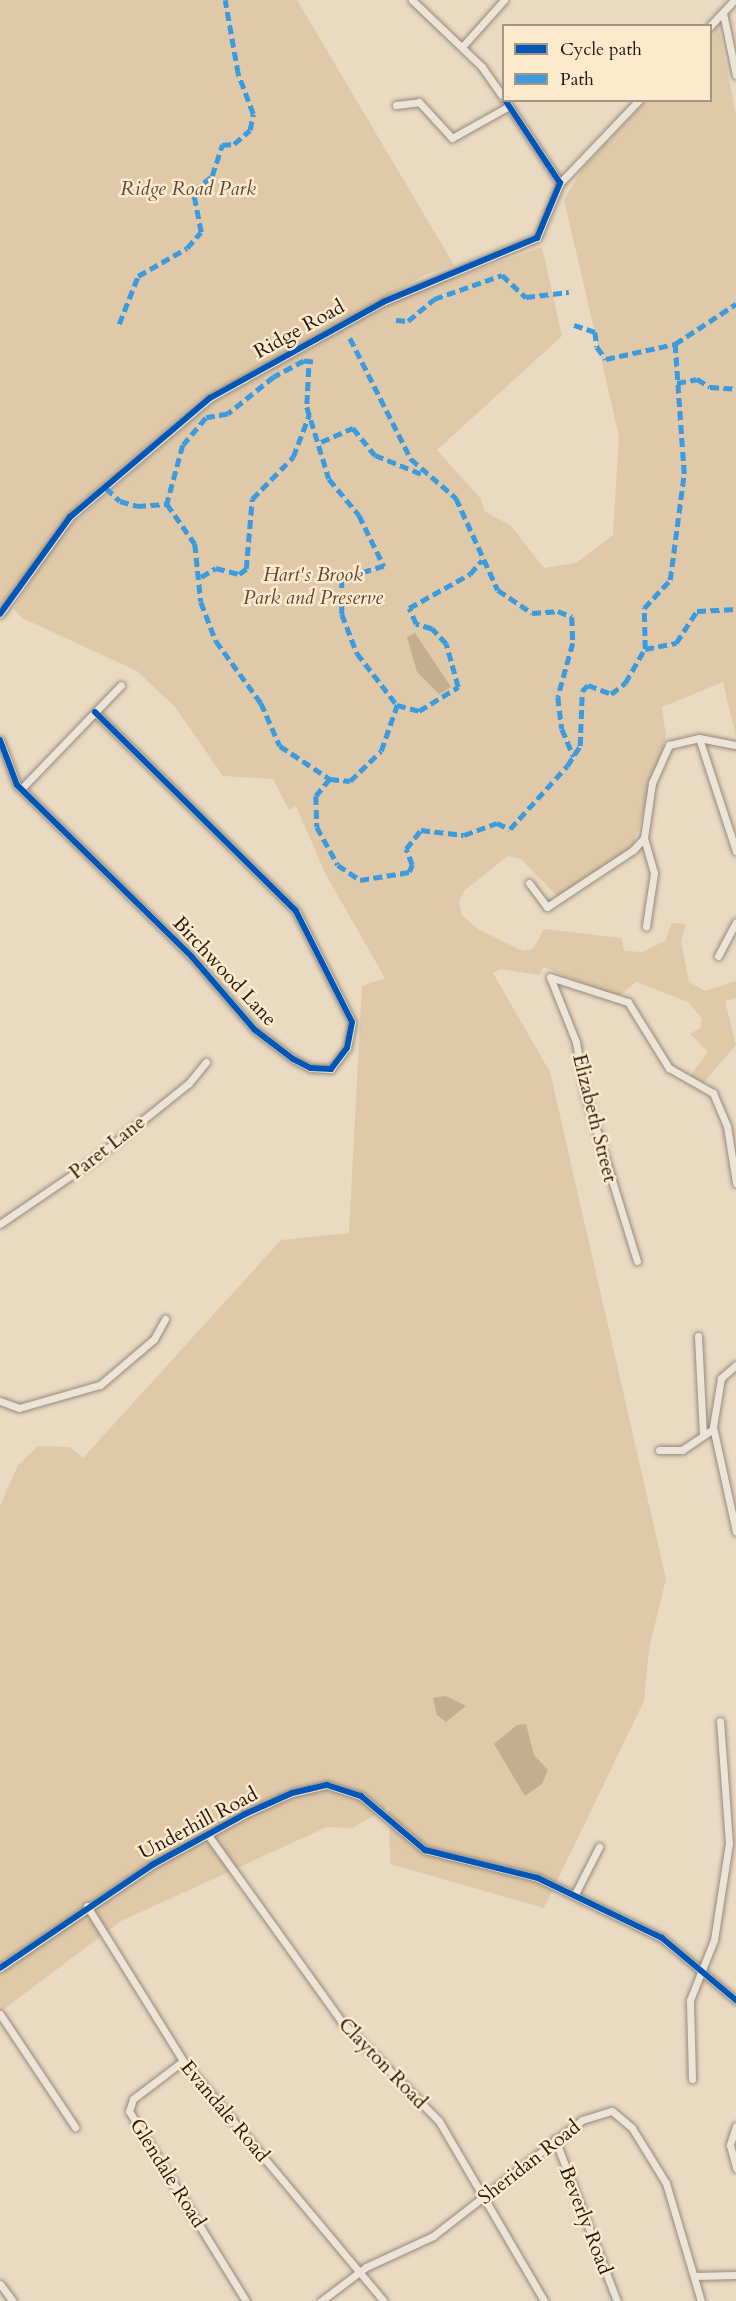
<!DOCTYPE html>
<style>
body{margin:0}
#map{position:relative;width:736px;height:2301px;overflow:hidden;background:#eadac2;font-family:Cardo,serif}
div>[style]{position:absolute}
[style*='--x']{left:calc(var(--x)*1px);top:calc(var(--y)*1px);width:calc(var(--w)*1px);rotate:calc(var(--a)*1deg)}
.green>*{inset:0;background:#e0c9a9}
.water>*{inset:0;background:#c4ad90}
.roads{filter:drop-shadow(0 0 2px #958a7c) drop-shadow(0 0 2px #958a7c)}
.minor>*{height:7px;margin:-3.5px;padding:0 3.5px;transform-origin:3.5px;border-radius:3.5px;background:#ede4d8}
.quiet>*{height:4.5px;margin-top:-2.25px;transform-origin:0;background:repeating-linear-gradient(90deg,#3c9ade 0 9px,transparent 0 13.5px)}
.cycleway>*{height:6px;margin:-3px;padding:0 3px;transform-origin:3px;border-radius:3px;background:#0057b8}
span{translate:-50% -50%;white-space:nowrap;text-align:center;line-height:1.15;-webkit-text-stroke:5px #fde9cc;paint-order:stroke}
.park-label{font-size:20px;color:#5a4838;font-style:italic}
.street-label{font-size:20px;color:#241710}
.legend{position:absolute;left:502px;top:24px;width:210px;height:78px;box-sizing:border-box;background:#fde9cc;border:2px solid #a69581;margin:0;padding:8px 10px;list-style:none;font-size:18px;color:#241710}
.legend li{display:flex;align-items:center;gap:12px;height:30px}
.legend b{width:30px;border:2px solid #a69581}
</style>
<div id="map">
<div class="green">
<i style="clip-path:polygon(0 0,297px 0,454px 265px,425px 275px,198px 401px,74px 508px,0 607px)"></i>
<i style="clip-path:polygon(718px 25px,736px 114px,736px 737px,723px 682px,662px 707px,666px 737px,633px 846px,612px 865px,557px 896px,521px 859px,508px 856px,465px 890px,459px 902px,462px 915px,478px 929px,523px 951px,533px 949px,544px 929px,622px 938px,624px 951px,642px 952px,665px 941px,672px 923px,686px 924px,681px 941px,689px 982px,705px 991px,736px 981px,736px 998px,725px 1001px,736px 1045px,703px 1083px,690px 1076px,708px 1052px,690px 1034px,700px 1028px,702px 1019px,688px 1002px,636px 982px,620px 995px,605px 992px,544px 967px,539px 975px,500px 969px,493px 973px,550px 1072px,666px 1579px,649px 1649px,644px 1701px,544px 1908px,390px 1864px,389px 1807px,352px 1828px,327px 1827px,121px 1921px,0 2012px,0 1506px,18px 1465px,38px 1446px,70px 1447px,83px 1458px,281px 1240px,349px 1233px,362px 986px,385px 978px,326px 875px,296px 806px,289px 810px,273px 779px,223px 776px,175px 707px,137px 671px,22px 618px,14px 609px,59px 536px,220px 396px,408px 294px,542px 247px,562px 336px,437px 450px,481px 499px,484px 511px,511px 526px,544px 568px,576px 563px,613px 535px,619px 436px,564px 200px,583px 168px,646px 101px,710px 100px,711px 33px)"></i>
</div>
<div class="water">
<i style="clip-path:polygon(415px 633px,451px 687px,439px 694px,417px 672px,407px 637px)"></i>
<i style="clip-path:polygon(446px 1696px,466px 1706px,446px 1722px,437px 1715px,433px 1698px)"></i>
<i style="clip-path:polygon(526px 1724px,534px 1755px,548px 1770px,542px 1784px,525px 1796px,494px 1744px,517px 1725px)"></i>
</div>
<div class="roads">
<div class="minor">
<i style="--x:412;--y:0;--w:97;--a:43.7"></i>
<i style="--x:482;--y:67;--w:38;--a:55"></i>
<i style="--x:723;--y:13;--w:63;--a:78.2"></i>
<i style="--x:710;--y:26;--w:35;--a:-47"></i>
<i style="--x:462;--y:47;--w:63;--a:-48.2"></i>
<i style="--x:396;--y:105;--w:23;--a:-7"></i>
<i style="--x:419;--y:102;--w:49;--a:47.5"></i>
<i style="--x:452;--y:138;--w:65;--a:-29.3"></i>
<i style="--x:560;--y:183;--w:115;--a:-46.4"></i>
<i style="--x:0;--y:614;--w:120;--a:-54.2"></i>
<i style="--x:70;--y:517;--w:184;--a:-40.4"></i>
<i style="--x:210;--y:398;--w:198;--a:-29"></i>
<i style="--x:383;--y:302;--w:167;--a:-22.6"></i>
<i style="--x:537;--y:238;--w:60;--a:-67.3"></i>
<i style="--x:560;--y:183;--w:100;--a:-123.5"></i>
<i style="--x:699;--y:738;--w:119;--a:71.9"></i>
<i style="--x:0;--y:740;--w:48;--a:69.3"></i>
<i style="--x:17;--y:785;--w:245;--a:44.5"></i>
<i style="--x:192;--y:957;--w:96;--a:49.2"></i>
<i style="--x:255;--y:1030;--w:48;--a:37.3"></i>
<i style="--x:293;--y:1059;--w:20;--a:27"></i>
<i style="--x:311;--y:1068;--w:20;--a:3"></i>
<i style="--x:331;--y:1069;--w:26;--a:-53"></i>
<i style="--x:347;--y:1048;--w:26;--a:-79"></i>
<i style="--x:352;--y:1022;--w:124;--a:-116.8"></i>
<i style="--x:296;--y:911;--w:283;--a:-135.3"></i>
<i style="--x:21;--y:789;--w:144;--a:-46.1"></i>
<i style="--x:644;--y:838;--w:36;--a:74"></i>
<i style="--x:654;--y:873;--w:54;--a:98.6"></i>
<i style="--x:529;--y:883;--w:30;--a:53"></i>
<i style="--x:547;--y:907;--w:103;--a:-33.5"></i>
<i style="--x:633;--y:850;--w:16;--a:-47"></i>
<i style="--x:644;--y:838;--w:56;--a:-81.7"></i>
<i style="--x:652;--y:783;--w:42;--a:-65.9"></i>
<i style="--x:669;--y:745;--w:31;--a:-13"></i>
<i style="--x:699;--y:738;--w:38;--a:11"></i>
<i style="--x:718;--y:956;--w:38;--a:-62"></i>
<i style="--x:0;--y:1224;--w:107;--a:-34.3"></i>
<i style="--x:88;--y:1164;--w:129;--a:-38.7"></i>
<i style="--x:189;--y:1083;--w:27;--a:-51"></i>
<i style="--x:637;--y:1261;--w:176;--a:-107.2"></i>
<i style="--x:585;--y:1093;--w:52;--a:-100"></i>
<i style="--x:576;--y:1042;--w:70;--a:-111.8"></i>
<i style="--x:550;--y:977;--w:82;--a:17.8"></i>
<i style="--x:628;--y:1002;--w:78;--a:58.2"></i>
<i style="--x:669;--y:1068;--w:51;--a:29.6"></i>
<i style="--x:713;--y:1093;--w:36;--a:67"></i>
<i style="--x:727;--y:1126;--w:58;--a:81"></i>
<i style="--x:698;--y:1336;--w:99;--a:87.1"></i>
<i style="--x:736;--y:1365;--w:20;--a:139"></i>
<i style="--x:721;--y:1378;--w:50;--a:99.3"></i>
<i style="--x:713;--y:1427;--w:107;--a:77.6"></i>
<i style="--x:0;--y:1401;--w:20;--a:20"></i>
<i style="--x:19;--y:1408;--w:84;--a:-15.9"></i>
<i style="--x:100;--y:1385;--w:71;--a:-40.4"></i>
<i style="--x:154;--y:1339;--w:23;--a:-61"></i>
<i style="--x:659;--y:1450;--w:23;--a:0"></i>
<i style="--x:682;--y:1450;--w:37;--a:-34"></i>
<i style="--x:208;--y:1835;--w:229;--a:54.4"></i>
<i style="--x:341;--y:2021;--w:140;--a:45.6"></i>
<i style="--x:439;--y:2121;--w:208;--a:59.7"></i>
<i style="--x:575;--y:1894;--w:53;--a:-62.9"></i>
<i style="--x:87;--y:1906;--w:182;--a:58.2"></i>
<i style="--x:183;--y:2061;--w:313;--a:50.1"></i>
<i style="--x:0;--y:1968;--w:184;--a:-34.1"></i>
<i style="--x:152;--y:1865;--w:106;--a:-28.7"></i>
<i style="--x:245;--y:1814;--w:51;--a:-24.1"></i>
<i style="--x:292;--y:1793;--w:36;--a:-13"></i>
<i style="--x:327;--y:1785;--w:36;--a:18"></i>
<i style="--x:361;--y:1796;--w:84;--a:40.2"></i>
<i style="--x:425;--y:1850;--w:116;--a:13.9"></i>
<i style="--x:538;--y:1878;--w:138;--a:25.8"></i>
<i style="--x:662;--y:1938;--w:97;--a:40"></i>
<i style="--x:0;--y:2014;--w:136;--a:56.4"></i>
<i style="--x:183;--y:2061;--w:63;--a:142.8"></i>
<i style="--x:133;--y:2099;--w:13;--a:108"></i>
<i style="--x:129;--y:2111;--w:223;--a:58.4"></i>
<i style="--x:692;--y:2079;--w:79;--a:-91.5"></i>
<i style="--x:690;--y:2000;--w:65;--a:-68.2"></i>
<i style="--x:714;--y:1940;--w:98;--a:-81.2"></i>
<i style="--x:729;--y:1843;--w:122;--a:-94.2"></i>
<i style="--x:736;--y:2126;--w:20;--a:108"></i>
<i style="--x:730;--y:2145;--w:24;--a:75"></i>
<i style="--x:555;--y:2139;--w:173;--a:69.1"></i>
<i style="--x:694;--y:2276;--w:42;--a:-1.4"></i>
<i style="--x:0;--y:2284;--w:21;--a:53"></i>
<i style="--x:321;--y:2301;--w:56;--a:-37.1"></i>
<i style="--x:366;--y:2267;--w:74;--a:-24.8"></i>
<i style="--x:433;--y:2236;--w:189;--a:-37.9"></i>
<i style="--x:582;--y:2120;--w:31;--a:-17"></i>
<i style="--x:612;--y:2111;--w:26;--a:40"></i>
<i style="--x:632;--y:2128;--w:65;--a:58.3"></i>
<i style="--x:666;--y:2183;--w:123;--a:73.5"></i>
</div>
</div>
<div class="quiet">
<i style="--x:396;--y:320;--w:12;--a:5"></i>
<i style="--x:408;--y:321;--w:34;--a:-40"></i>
<i style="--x:434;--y:299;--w:72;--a:-19.4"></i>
<i style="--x:502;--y:275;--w:33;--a:43"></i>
<i style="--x:526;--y:297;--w:43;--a:-6.6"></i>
<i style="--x:119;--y:324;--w:52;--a:-68.4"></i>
<i style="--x:138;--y:276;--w:56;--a:-29.7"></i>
<i style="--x:187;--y:248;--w:21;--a:-49"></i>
<i style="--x:201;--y:232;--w:42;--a:-101"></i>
<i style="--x:193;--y:191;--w:24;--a:-38"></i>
<i style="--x:212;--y:176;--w:33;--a:-72"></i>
<i style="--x:222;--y:145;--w:12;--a:-5"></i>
<i style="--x:234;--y:144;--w:21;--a:-41"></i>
<i style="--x:250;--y:130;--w:16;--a:-79"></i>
<i style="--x:253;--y:114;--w:43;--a:-110.6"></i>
<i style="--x:238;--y:74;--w:75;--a:-100"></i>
<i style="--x:574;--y:325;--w:22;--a:18"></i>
<i style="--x:595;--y:332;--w:15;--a:82"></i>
<i style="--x:597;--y:347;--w:15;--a:53"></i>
<i style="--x:606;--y:359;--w:71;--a:-12.3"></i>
<i style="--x:350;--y:338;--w:136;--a:63.2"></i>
<i style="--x:411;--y:459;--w:60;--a:40.9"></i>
<i style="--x:456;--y:498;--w:101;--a:65.5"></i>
<i style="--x:498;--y:590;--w:41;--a:34.1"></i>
<i style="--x:532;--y:613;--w:26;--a:-4"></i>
<i style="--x:558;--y:611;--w:15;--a:23"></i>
<i style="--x:572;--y:617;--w:26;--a:88"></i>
<i style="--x:573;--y:643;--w:56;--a:105.5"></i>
<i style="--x:558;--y:697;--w:32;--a:83"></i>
<i style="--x:562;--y:729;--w:30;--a:67"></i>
<i style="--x:675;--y:344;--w:73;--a:-33.3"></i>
<i style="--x:313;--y:362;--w:9;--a:-174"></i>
<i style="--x:304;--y:361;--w:34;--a:152"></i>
<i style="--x:274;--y:377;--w:59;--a:141.2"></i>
<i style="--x:228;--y:414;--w:22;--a:170"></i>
<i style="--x:206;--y:418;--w:35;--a:130"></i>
<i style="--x:183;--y:445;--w:61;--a:105.2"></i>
<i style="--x:167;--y:504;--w:49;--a:55"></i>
<i style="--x:195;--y:544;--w:58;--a:84.1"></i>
<i style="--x:201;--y:602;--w:42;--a:69"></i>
<i style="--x:216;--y:641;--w:77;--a:54"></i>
<i style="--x:261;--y:703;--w:47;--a:66.2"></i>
<i style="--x:280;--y:746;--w:60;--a:33.4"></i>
<i style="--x:309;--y:368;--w:39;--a:93"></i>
<i style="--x:307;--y:407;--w:75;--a:73"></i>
<i style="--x:329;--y:479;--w:47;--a:50.2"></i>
<i style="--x:359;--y:515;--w:57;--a:63.9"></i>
<i style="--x:384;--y:566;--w:44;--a:162.8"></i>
<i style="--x:342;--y:579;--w:35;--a:90"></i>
<i style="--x:342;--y:614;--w:42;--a:69"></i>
<i style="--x:357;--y:653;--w:66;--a:52.4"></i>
<i style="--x:397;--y:705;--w:23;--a:15"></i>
<i style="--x:419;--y:711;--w:46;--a:-31.6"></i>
<i style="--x:458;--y:687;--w:45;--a:-105.6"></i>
<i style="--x:446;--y:644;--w:21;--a:-133"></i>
<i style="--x:432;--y:629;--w:17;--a:-163"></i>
<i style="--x:416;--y:624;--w:17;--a:-114"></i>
<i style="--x:409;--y:608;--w:70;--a:-29.1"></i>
<i style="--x:470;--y:574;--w:18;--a:-49"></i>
<i style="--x:677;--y:383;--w:20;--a:-11"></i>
<i style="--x:697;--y:379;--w:15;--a:32"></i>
<i style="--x:710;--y:387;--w:26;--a:4"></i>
<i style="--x:321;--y:442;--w:35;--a:-24"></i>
<i style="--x:353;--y:428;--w:35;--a:51"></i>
<i style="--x:375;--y:455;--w:53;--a:22.2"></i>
<i style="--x:106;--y:488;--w:19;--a:43"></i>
<i style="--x:120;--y:501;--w:18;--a:16"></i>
<i style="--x:137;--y:506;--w:30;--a:-4"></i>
<i style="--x:201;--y:577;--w:17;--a:-31"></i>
<i style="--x:216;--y:568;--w:24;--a:15"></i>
<i style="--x:239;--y:574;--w:9;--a:-36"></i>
<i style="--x:246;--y:569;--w:70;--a:-85.1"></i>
<i style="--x:252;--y:499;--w:59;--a:-45.7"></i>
<i style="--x:293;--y:457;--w:45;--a:-69.1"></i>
<i style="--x:645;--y:649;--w:32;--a:-11"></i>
<i style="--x:676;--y:643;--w:38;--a:-57"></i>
<i style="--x:697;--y:611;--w:39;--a:-3"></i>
<i style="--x:330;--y:779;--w:22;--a:129"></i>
<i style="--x:316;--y:796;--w:31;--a:88"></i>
<i style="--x:317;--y:827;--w:43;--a:61.1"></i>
<i style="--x:338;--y:865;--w:27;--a:34"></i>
<i style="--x:360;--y:880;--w:50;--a:-9.3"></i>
<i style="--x:409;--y:872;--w:8;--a:-67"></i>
<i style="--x:412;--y:865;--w:17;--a:-111"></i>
<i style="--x:406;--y:849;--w:24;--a:-52"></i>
<i style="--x:421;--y:830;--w:43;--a:6.6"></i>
<i style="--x:464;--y:835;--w:35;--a:-20"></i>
<i style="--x:497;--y:823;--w:14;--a:25"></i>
<i style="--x:510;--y:829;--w:85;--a:-47.9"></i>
<i style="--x:567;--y:766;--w:24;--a:-57"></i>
<i style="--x:580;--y:746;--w:55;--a:-87.9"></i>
<i style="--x:582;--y:691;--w:8;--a:-45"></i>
<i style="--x:588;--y:685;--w:25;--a:21"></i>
<i style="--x:611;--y:694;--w:18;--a:-38"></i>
<i style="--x:625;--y:683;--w:39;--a:-60"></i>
<i style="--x:645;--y:649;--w:41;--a:-91.4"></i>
<i style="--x:644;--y:608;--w:38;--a:-47"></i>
<i style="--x:670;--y:580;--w:107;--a:-82.5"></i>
<i style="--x:684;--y:474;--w:130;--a:-94"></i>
<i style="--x:330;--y:779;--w:20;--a:6"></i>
<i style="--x:350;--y:781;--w:43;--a:-44.1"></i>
<i style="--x:381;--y:751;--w:49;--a:-70.8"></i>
</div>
<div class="cycleway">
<i style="--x:0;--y:614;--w:120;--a:-54.2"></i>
<i style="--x:70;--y:517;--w:184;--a:-40.4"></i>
<i style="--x:210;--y:398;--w:198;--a:-29"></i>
<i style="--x:383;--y:302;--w:167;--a:-22.6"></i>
<i style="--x:537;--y:238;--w:60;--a:-67.3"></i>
<i style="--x:560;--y:183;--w:100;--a:-123.5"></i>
<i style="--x:0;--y:740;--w:48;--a:69.3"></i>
<i style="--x:17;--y:785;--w:245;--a:44.5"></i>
<i style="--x:192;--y:957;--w:96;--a:49.2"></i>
<i style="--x:255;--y:1030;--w:48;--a:37.3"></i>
<i style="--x:293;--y:1059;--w:20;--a:27"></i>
<i style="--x:311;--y:1068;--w:20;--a:3"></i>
<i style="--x:331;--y:1069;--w:26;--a:-53"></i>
<i style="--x:347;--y:1048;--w:26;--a:-79"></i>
<i style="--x:352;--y:1022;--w:124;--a:-116.8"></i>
<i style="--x:296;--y:911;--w:283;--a:-135.3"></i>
<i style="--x:0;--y:1968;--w:184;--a:-34.1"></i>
<i style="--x:152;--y:1865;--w:106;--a:-28.7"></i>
<i style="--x:245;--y:1814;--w:51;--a:-24.1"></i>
<i style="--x:292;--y:1793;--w:36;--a:-13"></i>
<i style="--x:327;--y:1785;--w:36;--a:18"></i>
<i style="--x:361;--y:1796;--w:84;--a:40.2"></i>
<i style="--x:425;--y:1850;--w:116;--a:13.9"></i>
<i style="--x:538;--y:1878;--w:138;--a:25.8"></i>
<i style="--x:662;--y:1938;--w:97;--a:40"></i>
</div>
<div class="park-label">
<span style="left:188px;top:188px">Ridge Road Park</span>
<span style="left:313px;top:586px">Hart's Brook<br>Park and Preserve</span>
</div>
<div class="street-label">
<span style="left:299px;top:329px;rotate:-29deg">Ridge Road</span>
<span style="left:225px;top:971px;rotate:47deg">Birchwood Lane</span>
<span style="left:595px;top:1118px;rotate:76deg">Elizabeth Street</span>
<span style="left:107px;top:1147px;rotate:-38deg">Paret Lane</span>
<span style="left:198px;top:1823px;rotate:-28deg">Underhill Road</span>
<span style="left:383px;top:2063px;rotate:46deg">Clayton Road</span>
<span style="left:225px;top:2111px;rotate:50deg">Evandale Road</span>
<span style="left:529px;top:2162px;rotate:-38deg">Sheridan Road</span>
<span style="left:168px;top:2173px;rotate:58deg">Glendale Road</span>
<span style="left:586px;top:2220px;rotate:69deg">Beverly Road</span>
</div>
<ul class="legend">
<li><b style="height:8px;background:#0057b8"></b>Cycle path</li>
<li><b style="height:8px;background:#3c9ade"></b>Path</li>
</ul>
</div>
